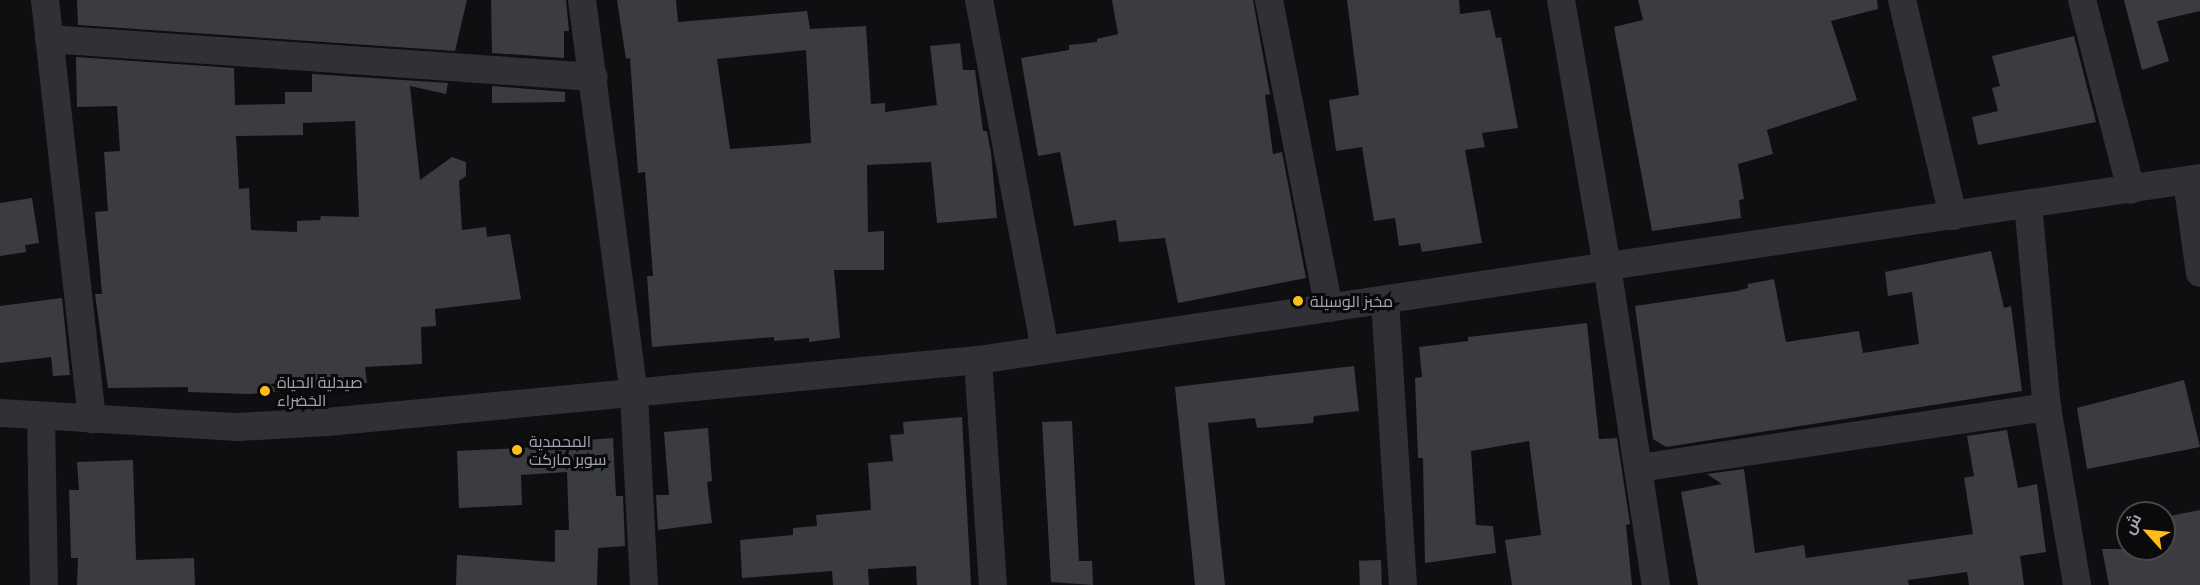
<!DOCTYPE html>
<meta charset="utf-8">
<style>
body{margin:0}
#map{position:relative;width:2200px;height:585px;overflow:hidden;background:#0f0f11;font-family:"Archivo Narrow",Cairo,sans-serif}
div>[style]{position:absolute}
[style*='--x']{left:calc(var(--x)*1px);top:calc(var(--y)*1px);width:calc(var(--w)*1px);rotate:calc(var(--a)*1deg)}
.building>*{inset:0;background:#3b3c41;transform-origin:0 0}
.minor>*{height:28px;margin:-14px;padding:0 14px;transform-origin:14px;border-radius:14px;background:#303036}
.dots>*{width:16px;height:16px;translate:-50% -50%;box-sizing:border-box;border:3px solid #0a0a0b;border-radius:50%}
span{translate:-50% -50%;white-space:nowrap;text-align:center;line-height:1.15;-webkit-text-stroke:6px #0a0a0b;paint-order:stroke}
.poi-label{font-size:16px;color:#9fa4b3}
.left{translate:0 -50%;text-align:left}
.north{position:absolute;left:2116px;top:501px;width:60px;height:60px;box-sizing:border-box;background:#0a0a0b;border:2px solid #46484e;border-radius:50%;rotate:297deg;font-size:16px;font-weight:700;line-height:24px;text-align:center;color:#9fa4b3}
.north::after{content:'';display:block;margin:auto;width:21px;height:27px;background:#ffbd19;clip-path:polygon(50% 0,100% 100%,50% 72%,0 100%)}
</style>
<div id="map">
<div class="building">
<i style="clip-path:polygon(77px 0,467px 0,455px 51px,78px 25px)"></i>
<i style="clip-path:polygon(491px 0,566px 0,569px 31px,564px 31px,564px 58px,492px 53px)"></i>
<i style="clip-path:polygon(evenodd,617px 0,676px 0,678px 22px,807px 11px,810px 29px,866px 26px,871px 104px,885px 103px,885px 112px,937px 105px,930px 46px,960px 43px,963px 70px,975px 70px,983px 131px,987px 131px,991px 153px,997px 218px,937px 223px,931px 162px,867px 165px,868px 232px,884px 231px,884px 270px,834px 270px,840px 338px,809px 342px,809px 338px,774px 341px,774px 337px,652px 347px,647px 276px,653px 276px,645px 172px,638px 173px,630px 58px,626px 59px,617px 0,806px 50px,811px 143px,730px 149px,717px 59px,806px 50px)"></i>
<i style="clip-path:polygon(1112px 0,1253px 0,1270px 94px,1265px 95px,1273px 154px,1282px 152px,1306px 278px,1178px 303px,1165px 238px,1119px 242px,1116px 220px,1074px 226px,1060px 152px,1038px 156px,1021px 58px,1069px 50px,1069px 45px,1097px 42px,1097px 39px,1118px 34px)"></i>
<i style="clip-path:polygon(1347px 0,1459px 0,1460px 14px,1490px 10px,1496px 38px,1501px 37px,1518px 128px,1482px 133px,1485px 147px,1465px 150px,1482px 243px,1422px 252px,1420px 243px,1399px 246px,1395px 218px,1374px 221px,1362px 147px,1336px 151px,1329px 100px,1359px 95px)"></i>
<i style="clip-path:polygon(1638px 0,1877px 0,1878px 9px,1831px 21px,1857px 100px,1767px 130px,1773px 154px,1738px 164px,1744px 199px,1739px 200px,1741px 218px,1652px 231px,1614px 27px,1643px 20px)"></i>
<i style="clip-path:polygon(2124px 0,2200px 0,2200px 11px,2157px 21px,2169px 61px,2142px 70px)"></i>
<i style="clip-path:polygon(2074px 36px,2096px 122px,1978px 145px,1972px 117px,1998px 111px,1992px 88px,2000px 86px,1992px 56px)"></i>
<i style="clip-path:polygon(evenodd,76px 57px,234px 68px,235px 105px,285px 104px,285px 92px,312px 92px,312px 74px,448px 83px,446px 94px,410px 86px,420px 180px,452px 157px,466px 162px,466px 176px,459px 181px,462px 230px,486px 227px,487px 237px,510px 234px,521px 299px,435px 309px,436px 326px,421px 327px,422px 364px,365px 367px,367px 383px,250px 394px,188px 392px,188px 387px,108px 388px,95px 294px,102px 294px,95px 212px,108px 211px,104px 152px,120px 151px,117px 106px,77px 107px,76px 57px,355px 121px,359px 217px,321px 216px,320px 220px,297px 221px,297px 232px,251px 230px,249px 188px,239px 189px,236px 136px,303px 135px,303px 123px,355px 121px)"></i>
<i style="clip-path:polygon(492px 86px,565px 92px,565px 102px,492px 103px)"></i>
<i style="clip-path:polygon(32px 198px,39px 243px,25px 245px,26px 252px,0 256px,0 203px)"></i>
<i style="clip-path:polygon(1991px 251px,2004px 308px,2011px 306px,2022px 391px,1666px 447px,1653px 439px,1635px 306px,1737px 291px,1748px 288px,1748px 284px,1774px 279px,1786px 342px,1859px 331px,1863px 353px,1919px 344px,1912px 292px,1888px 296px,1885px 272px)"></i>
<i style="clip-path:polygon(62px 298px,70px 375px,53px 376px,51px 357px,0 363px,0 306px)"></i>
<i style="clip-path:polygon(1587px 323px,1599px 439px,1617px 438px,1630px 524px,1626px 525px,1632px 585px,1512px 585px,1505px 540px,1541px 535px,1529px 441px,1471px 451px,1476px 525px,1493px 526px,1496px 553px,1425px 563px,1423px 458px,1418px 458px,1415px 378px,1422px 377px,1419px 347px,1468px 341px,1468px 337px)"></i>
<i style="clip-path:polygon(1354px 366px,1359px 411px,1314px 416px,1313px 423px,1257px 428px,1255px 418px,1208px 423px,1225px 585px,1195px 585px,1175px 387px)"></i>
<i style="clip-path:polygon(2184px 380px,2200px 447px,2087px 469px,2077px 408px)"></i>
<i style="clip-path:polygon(962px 417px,971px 585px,917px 585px,916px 566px,868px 569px,869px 585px,833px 585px,832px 571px,742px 578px,740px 540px,793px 535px,793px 528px,817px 526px,816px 515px,871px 510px,868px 463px,893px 461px,890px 435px,904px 434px,903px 422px)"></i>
<i style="clip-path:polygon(1072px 421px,1079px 561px,1092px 561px,1093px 585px,1051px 582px,1042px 422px)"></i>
<i style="clip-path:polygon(708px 428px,712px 481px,707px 482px,712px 523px,658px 530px,656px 495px,669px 495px,664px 432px)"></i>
<i style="clip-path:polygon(2007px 430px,2018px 488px,2037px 484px,2046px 552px,2020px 556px,2024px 585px,1969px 585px,1967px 572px,1908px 580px,1909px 585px,1698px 585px,1681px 492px,1722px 484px,1707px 474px,1744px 469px,1755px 553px,1804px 545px,1806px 558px,1973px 534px,1964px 478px,1974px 476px,1967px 436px)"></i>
<i style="clip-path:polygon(613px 438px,616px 496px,623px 496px,625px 546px,598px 548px,597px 585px,456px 585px,457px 555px,555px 562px,555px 530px,569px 530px,567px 472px,521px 475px,522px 505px,459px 508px,457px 451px,561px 446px,560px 442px)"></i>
<i style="clip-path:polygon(133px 460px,136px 560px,194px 558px,195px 585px,77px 585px,78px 558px,71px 558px,69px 490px,79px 490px,77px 462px)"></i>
<i style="clip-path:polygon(2200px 510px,2200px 585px,2109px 585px,2102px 549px,2164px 549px,2164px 517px)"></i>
<i style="left:1381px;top:560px;width:25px;height:22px;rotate:88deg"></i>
</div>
<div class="minor">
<i style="--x:45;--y:0;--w:422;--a:83.6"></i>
<i style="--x:582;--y:0;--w:398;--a:82.5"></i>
<i style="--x:634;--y:395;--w:190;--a:87"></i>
<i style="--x:979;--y:0;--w:356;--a:79.3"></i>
<i style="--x:1269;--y:0;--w:314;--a:79"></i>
<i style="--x:1561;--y:0;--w:270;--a:80.2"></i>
<i style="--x:1607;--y:266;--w:323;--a:81.3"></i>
<i style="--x:1902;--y:0;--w:222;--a:76.7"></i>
<i style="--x:2082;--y:0;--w:196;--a:75.5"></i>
<i style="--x:49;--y:39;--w:546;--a:3.99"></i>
<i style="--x:2187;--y:181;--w:93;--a:82"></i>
<i style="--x:2028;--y:204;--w:204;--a:84.7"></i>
<i style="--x:2047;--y:407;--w:181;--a:80.4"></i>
<i style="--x:1385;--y:300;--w:286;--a:86.4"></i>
<i style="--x:978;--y:360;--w:225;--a:86.2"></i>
<i style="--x:0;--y:413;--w:238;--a:3.4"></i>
<i style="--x:238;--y:427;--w:89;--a:-3.2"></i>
<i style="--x:327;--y:422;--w:654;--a:-5.44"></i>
<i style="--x:978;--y:360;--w:1235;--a:-8.47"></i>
<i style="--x:41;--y:417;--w:168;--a:89"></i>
<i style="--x:1639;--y:468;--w:413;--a:-8.5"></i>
</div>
<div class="dots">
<i style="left:1298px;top:301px;background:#ffbd19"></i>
<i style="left:265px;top:391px;background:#ffbd19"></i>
<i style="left:517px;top:450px;background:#ffbd19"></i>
</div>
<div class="poi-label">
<span class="left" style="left:1310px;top:301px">مخبز الوسيلة</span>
<span class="left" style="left:277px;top:391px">صيدلية الحياة<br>الخضراء</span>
<span class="left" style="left:529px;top:450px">المحمدية<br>سوبر ماركت</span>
</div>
<div class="north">ش</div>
</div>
